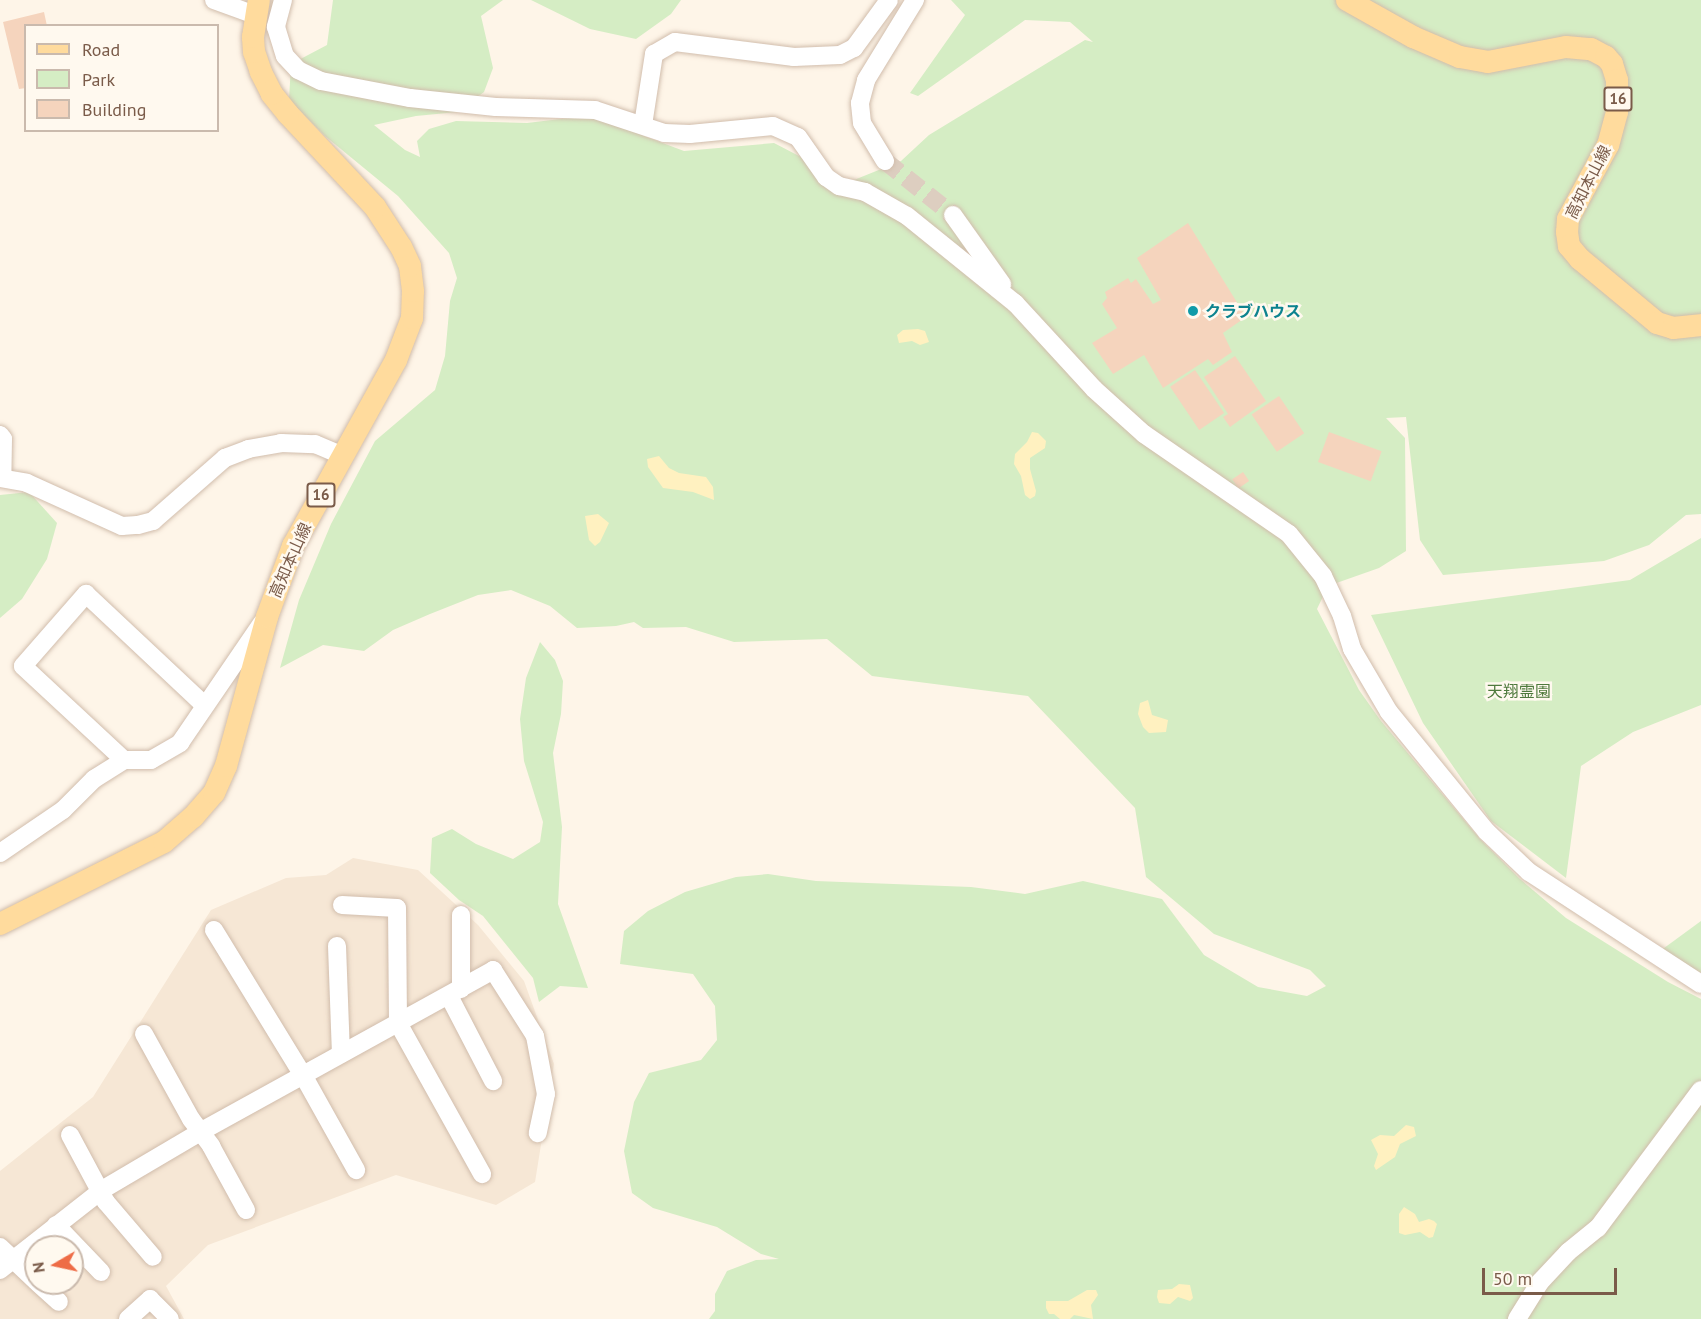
<!DOCTYPE html>
<meta charset="utf-8">
<style>
body{margin:0}
#map{position:relative;width:1701px;height:1319px;overflow:hidden;background:#fef5e8;font-family:"PT Sans","Noto Sans JP",sans-serif}
div>[style]{position:absolute}
[style*='--x']{left:calc(var(--x)*1px);top:calc(var(--y)*1px);width:calc(var(--w)*1px);rotate:calc(var(--a)*1deg)}
.residential>*{inset:0;background:#f6e7d5}
.green>*{inset:0;background:#d5edc4}
.sand>*{inset:0;background:#fff1c0}
.building>*{inset:0;background:#f5d4bd;transform-origin:0 0}
.minor-tunnel>*{height:18px;margin-top:-9px;transform-origin:0;background:repeating-linear-gradient(90deg,#ddcec0 0 18px,transparent 0 27px)}
.roads{filter:drop-shadow(0 0 2px #d1bdac) drop-shadow(0 0 2px #d1bdac)}
.minor>*{height:18px;margin:-9px;padding:0 9px;transform-origin:9px;border-radius:9px;background:#fff}
.major>*{height:22px;margin:-11px;padding:0 11px;transform-origin:11px;border-radius:11px;background:#ffdb9d}
.dots>*{width:16px;height:16px;translate:-50% -50%;box-sizing:border-box;border:3px solid #fff9ef;border-radius:50%}
span{translate:-50% -50%;white-space:nowrap;text-align:center;line-height:1.15;-webkit-text-stroke:5px #fff9ef;paint-order:stroke}
.shield-label span{padding:2px 4px;background:#fff9ef;border:2px solid;border-radius:4px;-webkit-text-stroke-width:0}
.shield-label{font-size:15px;color:#7a5b49;font-weight:700}
.street-label{font-size:16px;color:#7a5b49}
.culture-label{font-size:16px;color:#0d838f;font-weight:700}
.left{translate:0 -50%;text-align:left}
.park-label{font-size:16px;color:#4f7a3d}
.legend{position:absolute;left:24px;top:24px;width:195px;height:108px;box-sizing:border-box;background:#fff9ef;border:2px solid #cabaad;margin:0;padding:8px 10px;list-style:none;font-size:18px;color:#7a5b49}
.legend li{display:flex;align-items:center;gap:12px;height:30px}
.legend b{width:30px;border:2px solid #cabaad}
.north{position:absolute;left:24px;top:1235px;width:60px;height:60px;box-sizing:border-box;background:#fff9ef;border:2px solid #cabaad;border-radius:50%;rotate:261deg;font-size:16px;font-weight:700;line-height:24px;text-align:center;color:#7a5b49}
.north::after{content:'';display:block;margin:auto;width:21px;height:27px;background:#ee6c46;clip-path:polygon(50% 0,100% 100%,50% 72%,0 100%)}
.scale{position:absolute;left:1482px;top:1268px;width:135px;height:27px;box-sizing:border-box;border:3px solid #7a5b49;border-top:0;padding-left:8px;font-size:18px;line-height:21px;white-space:nowrap;color:#7a5b49;-webkit-text-stroke:4px #fff9ef;paint-order:stroke}
</style>
<div id="map">
<div class="residential">
<i style="clip-path:polygon(evenodd,353px 858px,418px 870px,478px 925px,524px 981px,554px 1064px,535px 1182px,496px 1205px,396px 1175px,208px 1245px,166px 1286px,184px 1319px,0 1319px,0 1171px,93px 1097px,211px 910px,286px 878px,326px 875px,353px 858px,36px 1247px,72px 1247px,72px 1283px,36px 1283px,36px 1247px)"></i>
</div>
<div class="green">
<i style="clip-path:polygon(333px 0,503px 0,481px 16px,493px 68px,484px 92px,457px 112px,416px 116px,374px 125px,405px 150px,420px 157px,417px 141px,429px 129px,456px 121px,527px 123px,602px 114px,644px 136px,684px 151px,774px 143px,849px 182px,901px 161px,929px 135px,1085px 40px,1093px 42px,1070px 22px,1025px 20px,918px 96px,910px 93px,965px 15px,951px 0,1701px 0,1701px 514px,1686px 515px,1649px 545px,1604px 561px,1443px 575px,1420px 540px,1406px 417px,1386px 418px,1405px 438px,1406px 551px,1379px 568px,1328px 586px,1317px 609px,1359px 690px,1381px 721px,1480px 839px,1520px 879px,1566px 918px,1668px 982px,1701px 999px,1701px 1319px,709px 1319px,715px 1311px,715px 1294px,727px 1271px,756px 1260px,779px 1259px,761px 1254px,717px 1227px,653px 1208px,632px 1193px,624px 1151px,634px 1102px,649px 1073px,701px 1060px,717px 1040px,715px 1006px,693px 974px,620px 964px,624px 931px,648px 911px,685px 892px,736px 877px,768px 874px,816px 881px,971px 887px,1025px 894px,1083px 881px,1162px 899px,1204px 955px,1258px 987px,1307px 996px,1326px 986px,1310px 970px,1214px 934px,1146px 877px,1135px 808px,1028px 696px,872px 676px,827px 639px,734px 642px,686px 627px,643px 628px,634px 622px,616px 626px,577px 628px,550px 606px,511px 590px,478px 595px,430px 614px,393px 630px,364px 651px,323px 645px,280px 668px,299px 600px,331px 524px,375px 441px,435px 390px,445px 356px,450px 301px,457px 278px,449px 253px,398px 196px,325px 136px,289px 100px,291px 64px,327px 45px)"></i>
<i style="clip-path:polygon(531px 0,681px 0,671px 14px,636px 39px,590px 29px)"></i>
<i style="clip-path:polygon(29px 492px,57px 523px,47px 559px,22px 599px,0 618px,0 495px)"></i>
<i style="clip-path:polygon(1701px 538px,1701px 705px,1633px 732px,1581px 766px,1566px 878px,1491px 821px,1423px 723px,1371px 615px,1630px 580px)"></i>
<i style="clip-path:polygon(540px 642px,555px 660px,563px 681px,561px 714px,553px 753px,562px 827px,558px 904px,588px 988px,560px 986px,539px 1002px,533px 978px,483px 916px,459px 900px,430px 873px,432px 838px,452px 829px,476px 844px,513px 859px,540px 842px,543px 822px,524px 761px,520px 719px,526px 678px)"></i>
<i style="clip-path:polygon(1701px 921px,1701px 973px,1660px 951px)"></i>
</div>
<div class="sand">
<i style="clip-path:polygon(918px 329px,925px 331px,929px 342px,920px 345px,912px 341px,899px 343px,897px 335px,903px 330px)"></i>
<i style="clip-path:polygon(1032px 432px,1038px 433px,1046px 441px,1045px 448px,1030px 458px,1030px 469px,1036px 491px,1035px 496px,1030px 499px,1025px 495px,1021px 476px,1014px 464px,1015px 454px,1027px 442px)"></i>
<i style="clip-path:polygon(659px 456px,669px 468px,679px 473px,706px 477px,713px 487px,714px 500px,693px 492px,663px 488px,648px 467px,647px 459px)"></i>
<i style="clip-path:polygon(598px 514px,609px 523px,600px 542px,595px 546px,589px 540px,585px 516px)"></i>
<i style="clip-path:polygon(1148px 700px,1152px 715px,1168px 720px,1166px 732px,1149px 733px,1143px 727px,1138px 714px,1140px 703px)"></i>
<i style="clip-path:polygon(1406px 1125px,1414px 1127px,1416px 1136px,1400px 1144px,1395px 1157px,1376px 1170px,1374px 1166px,1378px 1154px,1371px 1140px,1380px 1135px,1394px 1136px)"></i>
<i style="clip-path:polygon(1404px 1207px,1415px 1214px,1419px 1222px,1429px 1219px,1434px 1221px,1437px 1224px,1433px 1237px,1429px 1238px,1420px 1232px,1405px 1235px,1399px 1233px,1399px 1214px)"></i>
<i style="clip-path:polygon(1179px 1284px,1190px 1285px,1193px 1298px,1190px 1301px,1178px 1297px,1170px 1304px,1159px 1303px,1157px 1297px,1158px 1290px,1172px 1289px)"></i>
<i style="clip-path:polygon(1087px 1290px,1096px 1290px,1098px 1295px,1091px 1305px,1093px 1319px,1074px 1315px,1070px 1319px,1060px 1319px,1054px 1314px,1049px 1314px,1046px 1308px,1046px 1301px,1068px 1301px)"></i>
</div>
<div class="building">
<i style="clip-path:polygon(44px 12px,47px 26px,26px 26px,26px 88px,19px 89px,3px 22px)"></i>
<i style="clip-path:polygon(1188px 223px,1246px 317px,1223px 333px,1232px 352px,1213px 365px,1208px 359px,1163px 388px,1144px 355px,1113px 374px,1092px 343px,1117px 328px,1102px 304px,1107px 298px,1105px 292px,1128px 278px,1131px 283px,1136px 279px,1153px 304px,1161px 300px,1137px 258px)"></i>
<i style="clip-path:polygon(1235px 356px,1266px 401px,1230px 427px,1223px 417px,1228px 414px,1204px 377px)"></i>
<i style="left:1195px;top:370px;width:52px;height:30px;rotate:56deg"></i>
<i style="left:1279px;top:396px;width:45px;height:33px;rotate:56deg"></i>
<i style="left:1329px;top:432px;width:56px;height:32px;rotate:20deg"></i>
<i style="left:1243px;top:472px;width:11px;height:13px;rotate:56deg"></i>
</div>
<div class="minor-tunnel">
<i style="--x:885;--y:161;--w:87;--a:38.5"></i>
</div>
<div class="roads">
<div class="minor">
<i style="--x:214;--y:0;--w:44;--a:20.1"></i>
<i style="--x:283;--y:0;--w:28;--a:105"></i>
<i style="--x:276;--y:27;--w:30;--a:73"></i>
<i style="--x:285;--y:56;--w:19;--a:47"></i>
<i style="--x:298;--y:70;--w:25;--a:26"></i>
<i style="--x:321;--y:81;--w:91;--a:10.8"></i>
<i style="--x:410;--y:98;--w:86;--a:6"></i>
<i style="--x:496;--y:107;--w:99;--a:1.7"></i>
<i style="--x:595;--y:110;--w:73;--a:18.4"></i>
<i style="--x:664;--y:133;--w:26;--a:2"></i>
<i style="--x:690;--y:134;--w:83;--a:-5.5"></i>
<i style="--x:773;--y:126;--w:27;--a:24"></i>
<i style="--x:798;--y:137;--w:49;--a:55"></i>
<i style="--x:826;--y:177;--w:16;--a:35"></i>
<i style="--x:839;--y:186;--w:27;--a:13"></i>
<i style="--x:865;--y:192;--w:48;--a:29.7"></i>
<i style="--x:907;--y:216;--w:139;--a:38.9"></i>
<i style="--x:1015;--y:303;--w:117;--a:47.4"></i>
<i style="--x:1094;--y:389;--w:67;--a:42"></i>
<i style="--x:1144;--y:434;--w:176;--a:34.6"></i>
<i style="--x:1289;--y:534;--w:54;--a:51"></i>
<i style="--x:1323;--y:576;--w:44;--a:64.6"></i>
<i style="--x:1342;--y:616;--w:34;--a:73"></i>
<i style="--x:1352;--y:649;--w:73;--a:59.6"></i>
<i style="--x:1389;--y:712;--w:155;--a:50.8"></i>
<i style="--x:1487;--y:832;--w:58;--a:43.6"></i>
<i style="--x:1529;--y:872;--w:205;--a:33.1"></i>
<i style="--x:643;--y:125;--w:72;--a:-81.2"></i>
<i style="--x:654;--y:54;--w:24;--a:-30"></i>
<i style="--x:675;--y:42;--w:120;--a:7.2"></i>
<i style="--x:794;--y:57;--w:46;--a:-2.5"></i>
<i style="--x:840;--y:55;--w:16;--a:-27"></i>
<i style="--x:854;--y:48;--w:59;--a:-53.9"></i>
<i style="--x:885;--y:161;--w:44;--a:-121.2"></i>
<i style="--x:862;--y:123;--w:20;--a:-96"></i>
<i style="--x:860;--y:103;--w:24;--a:-75"></i>
<i style="--x:866;--y:80;--w:94;--a:-58.5"></i>
<i style="--x:953;--y:215;--w:85;--a:54.6"></i>
<i style="--x:0;--y:435;--w:5;--a:53"></i>
<i style="--x:3;--y:439;--w:39;--a:91"></i>
<i style="--x:0;--y:478;--w:27;--a:10"></i>
<i style="--x:27;--y:483;--w:104;--a:24.4"></i>
<i style="--x:122;--y:526;--w:16;--a:-4"></i>
<i style="--x:138;--y:525;--w:16;--a:-15"></i>
<i style="--x:153;--y:521;--w:96;--a:-41.2"></i>
<i style="--x:225;--y:458;--w:25;--a:-21"></i>
<i style="--x:248;--y:449;--w:34;--a:-10"></i>
<i style="--x:281;--y:443;--w:34;--a:2"></i>
<i style="--x:315;--y:444;--w:30;--a:23"></i>
<i style="--x:124;--y:760;--w:138;--a:-137.1"></i>
<i style="--x:23;--y:666;--w:96;--a:-48.8"></i>
<i style="--x:86;--y:594;--w:162;--a:43.2"></i>
<i style="--x:0;--y:853;--w:76;--a:-34.3"></i>
<i style="--x:63;--y:810;--w:44;--a:-45"></i>
<i style="--x:94;--y:779;--w:36;--a:-32"></i>
<i style="--x:124;--y:760;--w:27;--a:0"></i>
<i style="--x:151;--y:760;--w:34;--a:-30"></i>
<i style="--x:180;--y:743;--w:145;--a:-55.7"></i>
<i style="--x:342;--y:905;--w:55;--a:3.1"></i>
<i style="--x:397;--y:908;--w:115;--a:89.5"></i>
<i style="--x:398;--y:1023;--w:173;--a:60.9"></i>
<i style="--x:461;--y:915;--w:74;--a:90"></i>
<i style="--x:214;--y:930;--w:170;--a:58.5"></i>
<i style="--x:303;--y:1075;--w:109;--a:60.8"></i>
<i style="--x:337;--y:946;--w:108;--a:87.9"></i>
<i style="--x:449;--y:996;--w:96;--a:62.6"></i>
<i style="--x:144;--y:1034;--w:97;--a:61.1"></i>
<i style="--x:191;--y:1119;--w:34;--a:53"></i>
<i style="--x:211;--y:1146;--w:73;--a:61.3"></i>
<i style="--x:70;--y:1135;--w:76;--a:61.8"></i>
<i style="--x:106;--y:1202;--w:72;--a:49.5"></i>
<i style="--x:56;--y:1225;--w:65;--a:46.2"></i>
<i style="--x:0;--y:1247;--w:50;--a:43.4"></i>
<i style="--x:0;--y:1270;--w:130;--a:-38.1"></i>
<i style="--x:102;--y:1190;--w:114;--a:-30.6"></i>
<i style="--x:200;--y:1132;--w:335;--a:-28.9"></i>
<i style="--x:493;--y:970;--w:78;--a:57.5"></i>
<i style="--x:535;--y:1036;--w:59;--a:79.3"></i>
<i style="--x:546;--y:1094;--w:40;--a:102"></i>
<i style="--x:38;--y:1283;--w:28;--a:42"></i>
<i style="--x:128;--y:1319;--w:30;--a:-42"></i>
<i style="--x:150;--y:1299;--w:28;--a:45"></i>
<i style="--x:1517;--y:1319;--w:44;--a:-58.1"></i>
<i style="--x:1540;--y:1282;--w:41;--a:-47"></i>
<i style="--x:1568;--y:1252;--w:38;--a:-39"></i>
<i style="--x:1598;--y:1228;--w:172;--a:-53.3"></i>
</div>
<div class="major">
<i style="--x:1347;--y:0;--w:76;--a:29.3"></i>
<i style="--x:1413;--y:37;--w:51;--a:23.1"></i>
<i style="--x:1460;--y:57;--w:28;--a:10"></i>
<i style="--x:1488;--y:62;--w:79;--a:-10.9"></i>
<i style="--x:1566;--y:47;--w:25;--a:5"></i>
<i style="--x:1591;--y:49;--w:17;--a:28"></i>
<i style="--x:1606;--y:57;--w:9;--a:49"></i>
<i style="--x:1612;--y:64;--w:17;--a:73"></i>
<i style="--x:1617;--y:80;--w:32;--a:90"></i>
<i style="--x:1617;--y:112;--w:34;--a:105"></i>
<i style="--x:1608;--y:145;--w:84;--a:118.4"></i>
<i style="--x:1568;--y:219;--w:13;--a:94"></i>
<i style="--x:1567;--y:232;--w:14;--a:82"></i>
<i style="--x:1569;--y:246;--w:17;--a:50"></i>
<i style="--x:1580;--y:259;--w:100;--a:39.7"></i>
<i style="--x:1657;--y:323;--w:17;--a:17"></i>
<i style="--x:1673;--y:328;--w:28;--a:-6"></i>
<i style="--x:0;--y:924;--w:183;--a:-26.6"></i>
<i style="--x:164;--y:842;--w:38;--a:-41"></i>
<i style="--x:193;--y:817;--w:32;--a:-49"></i>
<i style="--x:214;--y:793;--w:30;--a:-66"></i>
<i style="--x:226;--y:766;--w:155;--a:-74.6"></i>
<i style="--x:267;--y:617;--w:76;--a:-69.9"></i>
<i style="--x:293;--y:546;--w:213;--a:-61"></i>
<i style="--x:396;--y:360;--w:45;--a:-69.1"></i>
<i style="--x:412;--y:318;--w:27;--a:-88"></i>
<i style="--x:413;--y:291;--w:25;--a:-97"></i>
<i style="--x:410;--y:266;--w:21;--a:-115"></i>
<i style="--x:401;--y:247;--w:48;--a:-123"></i>
<i style="--x:375;--y:207;--w:127;--a:-133.1"></i>
<i style="--x:288;--y:114;--w:26;--a:-129"></i>
<i style="--x:272;--y:94;--w:25;--a:-117"></i>
<i style="--x:261;--y:72;--w:21;--a:-109"></i>
<i style="--x:254;--y:52;--w:15;--a:-94"></i>
<i style="--x:253;--y:37;--w:37;--a:-81"></i>
</div>
</div>
<div class="dots">
<i style="left:1193px;top:311px;background:#0f9aa8"></i>
</div>
<div class="shield-label">
<span style="left:1618px;top:99px">16</span>
<span style="left:321px;top:495px">16</span>
</div>
<div class="street-label">
<span style="left:1588px;top:182px;rotate:-63deg">高知本山線</span>
<span style="left:290px;top:560px;rotate:-66deg">高知本山線</span>
</div>
<div class="culture-label">
<span class="left" style="left:1205px;top:311px">クラブハウス</span>
</div>
<div class="park-label">
<span style="left:1519px;top:691px">天翔霊園</span>
</div>
<ul class="legend">
<li><b style="height:8px;background:#ffdb9d"></b>Road</li>
<li><b style="height:16px;background:#d5edc4"></b>Park</li>
<li><b style="height:16px;background:#f5d4bd"></b>Building</li>
</ul>
<div class="north">N</div>
<div class="scale">50 m</div>
</div>
